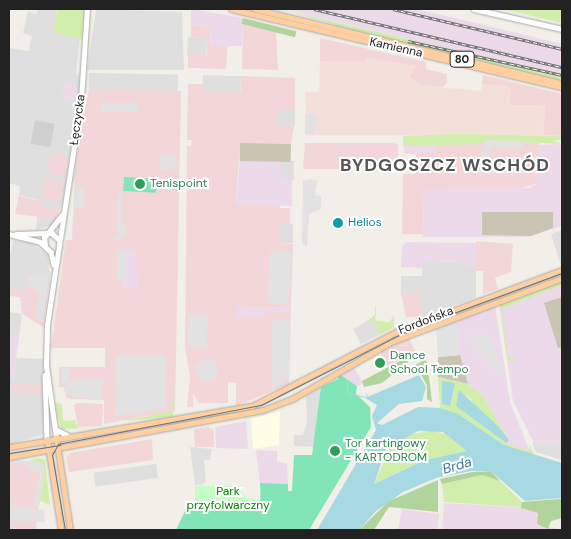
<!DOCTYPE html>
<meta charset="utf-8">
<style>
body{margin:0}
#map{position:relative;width:571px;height:539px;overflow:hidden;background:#f2eee8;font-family:"DM Sans",sans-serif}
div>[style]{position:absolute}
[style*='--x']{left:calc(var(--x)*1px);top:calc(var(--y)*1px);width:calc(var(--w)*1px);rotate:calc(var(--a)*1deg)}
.residential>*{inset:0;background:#e0dfdf;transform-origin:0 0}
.commercial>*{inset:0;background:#f3d7d8;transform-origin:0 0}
.round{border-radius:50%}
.industrial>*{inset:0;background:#ecdaea;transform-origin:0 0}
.education>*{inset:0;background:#fffde4}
.religious>*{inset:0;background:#d0d0d0;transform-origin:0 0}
.military>*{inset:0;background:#f4e0db}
.construction>*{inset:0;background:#c8c6b3;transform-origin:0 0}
.grass>*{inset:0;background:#d2eeac}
.forest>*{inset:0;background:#b0d49b;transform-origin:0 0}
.park>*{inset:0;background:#c4fdc5}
.pitch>*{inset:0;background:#82e5b7;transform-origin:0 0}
.parking>*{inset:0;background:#e2e2e2;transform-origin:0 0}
.water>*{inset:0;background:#a6d9e2}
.stream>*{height:1px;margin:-0.5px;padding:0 0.5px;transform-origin:0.5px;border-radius:0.5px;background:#a6d9e2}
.roads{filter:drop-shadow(0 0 1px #a9a9a9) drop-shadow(0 0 1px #a9a9a9)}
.minor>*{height:4.5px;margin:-2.25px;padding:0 2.25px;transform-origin:2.25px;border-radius:2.25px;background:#fff}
.major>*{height:5px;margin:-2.5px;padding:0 2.5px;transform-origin:2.5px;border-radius:2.5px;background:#ffcfa0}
.tram>*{height:1px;margin:-0.5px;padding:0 0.5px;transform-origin:0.5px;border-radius:0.5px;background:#707070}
.rail>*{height:3px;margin-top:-1.5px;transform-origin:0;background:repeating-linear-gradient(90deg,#fff 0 4px,#707070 0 8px);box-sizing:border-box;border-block:1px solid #707070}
.dots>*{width:14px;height:14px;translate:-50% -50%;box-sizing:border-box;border:2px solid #fff;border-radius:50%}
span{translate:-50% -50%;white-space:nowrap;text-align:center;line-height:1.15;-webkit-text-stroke:4px #fff;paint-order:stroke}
.shield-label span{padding:1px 4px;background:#fff;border:1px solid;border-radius:4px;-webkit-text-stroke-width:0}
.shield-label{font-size:11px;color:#222;font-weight:700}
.street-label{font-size:12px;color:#222}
.leisure-label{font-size:12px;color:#27864d}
.left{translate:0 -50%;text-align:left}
.culture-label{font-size:12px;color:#0d838f}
.park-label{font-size:12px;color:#068507}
.water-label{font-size:14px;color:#3f77a0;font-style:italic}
.district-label{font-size:18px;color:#555;font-weight:700;letter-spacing:1px}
.frame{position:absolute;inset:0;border:10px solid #222;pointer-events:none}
</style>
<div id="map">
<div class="residential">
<i style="clip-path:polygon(39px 9px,54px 9px,58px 15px,82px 20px,76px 74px,80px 77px,78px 98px,63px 201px,53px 225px,36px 230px,39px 200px,19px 195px,20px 186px,9px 183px,9px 48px,29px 51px,32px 36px,23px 33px,28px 11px,36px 14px)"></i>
<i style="clip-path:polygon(96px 9px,182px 12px,184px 70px,87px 70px)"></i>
<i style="left:188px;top:37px;width:19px;height:17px;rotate:3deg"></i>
<i style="left:89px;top:73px;width:89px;height:17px;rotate:1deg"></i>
<i style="left:203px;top:75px;width:38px;height:16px;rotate:2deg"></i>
<i style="left:278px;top:110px;width:17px;height:16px"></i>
<i style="left:281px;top:161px;width:13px;height:19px"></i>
<i style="left:279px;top:224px;width:14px;height:19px"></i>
<i style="clip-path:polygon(562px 230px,562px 265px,561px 266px,551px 234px)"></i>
<i style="clip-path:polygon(14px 240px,32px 243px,48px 255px,50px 279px,28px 276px,25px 291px,9px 288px,9px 259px)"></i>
<i style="clip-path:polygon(423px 261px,468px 262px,469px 267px,476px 267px,476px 298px,422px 317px,422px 293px,401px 293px,401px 276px,422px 276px)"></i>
<i style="clip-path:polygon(9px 312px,22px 314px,19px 337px,9px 335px)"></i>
<i style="clip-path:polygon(367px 321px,375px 322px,379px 335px,361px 344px,353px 329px)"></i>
<i style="clip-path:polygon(16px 358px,44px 359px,43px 434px,9px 445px,9px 378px,13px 379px)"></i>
<i style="clip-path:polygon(321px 387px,315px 447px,294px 446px,294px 435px,303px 435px,307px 422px,306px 396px)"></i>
<i style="clip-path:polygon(562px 442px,562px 460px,536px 452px,532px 443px)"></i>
<i style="clip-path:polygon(190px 447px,212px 449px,210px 460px,204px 460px,206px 482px,202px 485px,195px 485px)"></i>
<i style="left:156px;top:464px;width:14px;height:63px;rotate:82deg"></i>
</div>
<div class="commercial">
<i style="clip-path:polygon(191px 24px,211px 27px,210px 46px,228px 46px,226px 69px,188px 68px,188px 54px,207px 54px,207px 38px,191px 37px)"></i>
<i style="clip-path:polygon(243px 24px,276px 32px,278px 70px,242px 69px)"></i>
<i style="clip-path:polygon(320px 38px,426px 62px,426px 69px,447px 74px,447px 82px,443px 87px,423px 86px,409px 77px,414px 67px,320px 61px)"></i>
<i style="clip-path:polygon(483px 75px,562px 94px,562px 136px,543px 135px,545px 106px,509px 105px,510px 87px,482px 84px)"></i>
<i style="clip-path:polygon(241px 76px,295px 78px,295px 110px,278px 110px,278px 126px,294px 126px,291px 144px,240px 143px,236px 203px,280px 204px,280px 208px,290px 208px,290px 224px,279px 225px,279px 243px,293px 244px,291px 308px,237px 307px,237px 320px,242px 317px,266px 317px,266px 311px,291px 312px,289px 384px,236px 406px,236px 383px,228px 382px,228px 403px,199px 403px,193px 393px,193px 407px,187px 407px,190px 377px,185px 347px,187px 146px,191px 146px,192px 140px,187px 140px,188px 84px,203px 84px,205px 91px,241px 91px)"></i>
<i style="clip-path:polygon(89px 89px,181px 91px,175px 411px,104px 424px,104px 400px,72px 399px,66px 397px,64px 387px,59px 387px,59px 367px,105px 367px,105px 348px,51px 348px,66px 240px,72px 240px,75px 167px)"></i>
<i style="clip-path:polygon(486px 140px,539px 143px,538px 183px,513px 191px,424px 190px,423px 234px,402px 234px,403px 174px,416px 174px,416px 154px,436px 154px,436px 143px,482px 144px)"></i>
<i style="clip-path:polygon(305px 143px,393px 143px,398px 145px,398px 164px,350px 164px,350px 169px,303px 169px)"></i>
<i class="round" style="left:47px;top:153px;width:22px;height:22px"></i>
<i style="clip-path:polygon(44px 179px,63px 182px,60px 201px,42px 198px,41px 207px,59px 210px,56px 219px,15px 214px,19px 196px,40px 201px)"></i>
<i style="clip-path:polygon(476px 241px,513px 244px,511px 272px,495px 278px,498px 289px,483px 294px,483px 271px,476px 271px)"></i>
<i style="clip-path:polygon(28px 276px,50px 279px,43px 327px,22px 314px,20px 297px,9px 296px,9px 288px,25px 291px)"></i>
<i style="clip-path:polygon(401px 293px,422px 293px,422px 317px,406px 317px)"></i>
<i style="left:409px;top:338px;width:17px;height:32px;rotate:66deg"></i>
<i style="clip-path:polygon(12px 384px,43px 385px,43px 394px,10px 392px)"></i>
<i style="clip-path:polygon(77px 403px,103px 404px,102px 426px,78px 427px,74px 406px)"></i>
<i style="clip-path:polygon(208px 427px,214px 430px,214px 447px,195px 447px,194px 429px)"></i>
<i style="clip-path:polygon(152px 439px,153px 460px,69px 472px,66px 458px,70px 453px)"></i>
<i style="left:9px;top:460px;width:33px;height:70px;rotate:5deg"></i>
</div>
<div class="industrial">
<i style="clip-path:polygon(191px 9px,243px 18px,242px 46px,210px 46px,211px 27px,191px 24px)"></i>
<i style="clip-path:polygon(283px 9px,416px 9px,468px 21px,562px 44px,562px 75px,407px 41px,405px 38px)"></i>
<i class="round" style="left:61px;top:84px;width:18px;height:18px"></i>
<i style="left:436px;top:143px;width:11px;height:32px;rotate:90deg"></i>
<i style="clip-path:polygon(562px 144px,562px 226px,528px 237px,423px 237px,424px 190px,530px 188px,538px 183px,539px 145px)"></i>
<i style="clip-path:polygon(240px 161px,281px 161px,281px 180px,292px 180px,292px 206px,236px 203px)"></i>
<i style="clip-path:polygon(406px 242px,476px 243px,476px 267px,469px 267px,468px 262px,423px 261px,423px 268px,401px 267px,402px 246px)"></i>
<i style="clip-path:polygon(125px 250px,136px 251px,138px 289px,122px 288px)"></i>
<i style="clip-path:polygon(562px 281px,562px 442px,534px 443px,513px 401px,499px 304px)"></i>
<i style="clip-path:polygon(495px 305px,510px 402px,530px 452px,506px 443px,509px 440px,482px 395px,468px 384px,460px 359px,456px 320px)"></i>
<i style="clip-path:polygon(237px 307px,291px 308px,291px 312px,266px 311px,266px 317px,242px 317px,237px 321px)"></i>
<i style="clip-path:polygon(9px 335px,19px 337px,13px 379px,9px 378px)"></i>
<i style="clip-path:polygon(353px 366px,362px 381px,363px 384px,357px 386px,339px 374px)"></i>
<i style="clip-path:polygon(246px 421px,248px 449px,216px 448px,215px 427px)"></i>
<i style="clip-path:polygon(256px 450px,277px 451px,277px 462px,287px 463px,288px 484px,260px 483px)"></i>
<i style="clip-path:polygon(444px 503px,522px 507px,538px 513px,537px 524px,562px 530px,442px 530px)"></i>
<i style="clip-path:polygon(402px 509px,439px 514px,438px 530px,398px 530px)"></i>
</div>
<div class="education">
<i style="clip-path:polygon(280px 411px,279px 445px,253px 449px,251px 419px)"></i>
</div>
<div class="religious">
<i style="left:35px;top:120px;width:20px;height:24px;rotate:11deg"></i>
</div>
<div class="military">
<i style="clip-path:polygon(366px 57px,415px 66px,409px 77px,423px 86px,481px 91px,482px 84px,510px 87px,509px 105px,545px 106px,543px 135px,306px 135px,305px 92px,319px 92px,320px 61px,365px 62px)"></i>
</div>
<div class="construction">
<i style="left:240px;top:143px;width:51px;height:18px;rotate:1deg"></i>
<i style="clip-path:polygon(482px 212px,553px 212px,553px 228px,531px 236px,482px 235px)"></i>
<i style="clip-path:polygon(562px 297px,562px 347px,558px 348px,544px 303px)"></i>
<i style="clip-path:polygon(460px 355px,468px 384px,438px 377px,438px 357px)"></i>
</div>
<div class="grass">
<i style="clip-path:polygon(57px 9px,84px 9px,82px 43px,81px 39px,53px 32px)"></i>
<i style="clip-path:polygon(280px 9px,562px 75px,562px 81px,392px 41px)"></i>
<i style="clip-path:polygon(503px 9px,562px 9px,562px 23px)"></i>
<i style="clip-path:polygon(450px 134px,562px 136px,562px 139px,553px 141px,562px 144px,486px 140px,483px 144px,403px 146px,403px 136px)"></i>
<i style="clip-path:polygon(562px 279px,559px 282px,562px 285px,502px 309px,508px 356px,518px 362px,510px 361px,507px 358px,500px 303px)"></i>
<i style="clip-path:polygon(375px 305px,376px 307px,376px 315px,375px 318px,377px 321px,390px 322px,394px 314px,394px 327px,379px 335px,375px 322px,367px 321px,375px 315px)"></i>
<i style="clip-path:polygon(438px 377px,468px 384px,482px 395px,509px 440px,466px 395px,457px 406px,506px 443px,529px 451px,530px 445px,534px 455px,504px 445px,464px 418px,440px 408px)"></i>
<i style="clip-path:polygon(175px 381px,173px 417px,124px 421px,171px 411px)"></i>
<i style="clip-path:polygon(55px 403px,62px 404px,63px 421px,75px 420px,78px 428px,95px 428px,61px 429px)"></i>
<i style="clip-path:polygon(432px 431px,450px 435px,467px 451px,425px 460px,374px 484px,391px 445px,409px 434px)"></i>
<i style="clip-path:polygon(40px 458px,45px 460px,50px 505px,40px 501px,42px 463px,28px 461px)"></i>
<i style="clip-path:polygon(482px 475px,500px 481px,522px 502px,522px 507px,444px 502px,442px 484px)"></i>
</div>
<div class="forest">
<i style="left:243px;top:18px;width:55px;height:6px;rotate:14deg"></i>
<i style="clip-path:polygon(406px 358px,408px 362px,382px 383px,364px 387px,362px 381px)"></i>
<i style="clip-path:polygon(424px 360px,427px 362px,432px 402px,427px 399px,427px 385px,420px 373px,414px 370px,397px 376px)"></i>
<i style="clip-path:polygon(473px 472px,492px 472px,500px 481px,482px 475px,442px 484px,440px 479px)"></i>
<i style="clip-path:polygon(438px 480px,438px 512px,389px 507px,374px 530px,359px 530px,389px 501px)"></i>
<i style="clip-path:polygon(561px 499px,562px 518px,551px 521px,548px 529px,537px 524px,538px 513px,521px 508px,522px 502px)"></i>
</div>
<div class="park">
<i style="clip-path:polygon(195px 486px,238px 486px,246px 498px,260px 500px,261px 510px,202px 511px,195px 508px)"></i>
</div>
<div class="pitch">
<i style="left:124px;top:177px;width:33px;height:14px;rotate:3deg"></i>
<i style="clip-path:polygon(339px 374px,357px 386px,356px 394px,370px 407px,371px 427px,309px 530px,176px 530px,187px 507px,202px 511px,261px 510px,260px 483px,288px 484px,288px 491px,292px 491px,294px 455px,312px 455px,321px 387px,338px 379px)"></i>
</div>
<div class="parking">
<i style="left:101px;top:103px;width:36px;height:9px"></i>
<i style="clip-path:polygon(305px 114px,318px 114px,314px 134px,305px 133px)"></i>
<i style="clip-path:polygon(486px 140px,523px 141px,523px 147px,491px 147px,490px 158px,524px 157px,525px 174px,477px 173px)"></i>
<i style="clip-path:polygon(160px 156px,174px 156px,178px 169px,160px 170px)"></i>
<i style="clip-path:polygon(310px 179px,317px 181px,315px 195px,321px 196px,321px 209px,309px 214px,307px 247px,302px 244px,303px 181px)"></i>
<i style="clip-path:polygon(75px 183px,84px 190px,84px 208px,73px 208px)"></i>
<i style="clip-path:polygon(118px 194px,122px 194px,121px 225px,126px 225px,126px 235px,121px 235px,121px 240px,110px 240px,118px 237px)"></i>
<i style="left:117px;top:250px;width:8px;height:29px"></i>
<i style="left:270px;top:251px;width:21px;height:52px;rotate:3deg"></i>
<i style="clip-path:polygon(29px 276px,49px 280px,43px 319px,35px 318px,40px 292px,28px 286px)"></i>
<i style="left:189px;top:314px;width:19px;height:32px;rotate:3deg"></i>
<i style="clip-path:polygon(276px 319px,290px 321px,289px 378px,271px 390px,272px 322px)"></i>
<i style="clip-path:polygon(456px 320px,460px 355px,438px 357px,436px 328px)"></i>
<i style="clip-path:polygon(470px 335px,489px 335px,504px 375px,489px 366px,486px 355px,478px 357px)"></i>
<i style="clip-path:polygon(116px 356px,166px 356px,166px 408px,115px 416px)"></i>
<i class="round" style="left:196px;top:359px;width:22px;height:22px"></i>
<i style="clip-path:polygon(61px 367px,69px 368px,69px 381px,103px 378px,101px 400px,67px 396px,65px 386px,61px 386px)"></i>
<i style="clip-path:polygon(16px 460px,42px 463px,45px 474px,39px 507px,33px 506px,40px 472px,27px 470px,27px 465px,16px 463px)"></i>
<i style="clip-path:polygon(9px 502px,13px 506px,44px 510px,45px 522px,9px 521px)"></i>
</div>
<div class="water">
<i style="clip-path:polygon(evenodd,419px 375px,426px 387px,422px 401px,399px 404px,377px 423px,382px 425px,418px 407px,440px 408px,458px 414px,504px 445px,562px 463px,562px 498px,525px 501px,492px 472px,471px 471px,436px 478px,403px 492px,376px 511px,359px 530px,317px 530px,376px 430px,372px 416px,377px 405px,365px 398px,419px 375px,418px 431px,443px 432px,467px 451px,425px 460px,374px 484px,386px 449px,418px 431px)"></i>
<i style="clip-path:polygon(442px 381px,455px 383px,450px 406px,442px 404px)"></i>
<i style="clip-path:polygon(459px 390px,498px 426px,509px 440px,506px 443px,456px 406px)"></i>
</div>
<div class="stream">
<i style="--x:347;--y:381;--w:12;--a:90"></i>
<i style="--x:347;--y:393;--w:19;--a:12"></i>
<i style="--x:366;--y:393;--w:4;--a:76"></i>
</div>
<div class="roads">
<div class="minor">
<i style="--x:474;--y:9;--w:90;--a:12.8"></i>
<i style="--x:9;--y:234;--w:32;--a:14"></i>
<i style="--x:40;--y:242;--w:15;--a:42"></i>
<i style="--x:51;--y:252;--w:13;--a:77"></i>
<i style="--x:16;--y:234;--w:36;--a:-2"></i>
<i style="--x:52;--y:233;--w:10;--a:45"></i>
<i style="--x:45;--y:245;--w:7;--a:-98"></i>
<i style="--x:44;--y:238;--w:29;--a:-52"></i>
<i style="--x:45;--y:375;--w:64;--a:88.2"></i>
<i style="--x:55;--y:429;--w:13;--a:27"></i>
<i style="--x:56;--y:437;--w:72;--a:-98"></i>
<i style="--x:46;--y:366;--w:41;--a:-88.6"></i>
<i style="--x:47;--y:325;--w:229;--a:-81.4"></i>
<i style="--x:81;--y:99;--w:90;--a:-86.2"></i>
</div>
<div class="major">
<i style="--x:231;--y:9;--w:340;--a:13.3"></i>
<i style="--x:255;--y:9;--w:316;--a:13.6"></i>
<i style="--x:56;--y:437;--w:94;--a:81.4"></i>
<i style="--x:47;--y:439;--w:92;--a:81.3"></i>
<i style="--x:9;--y:447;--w:246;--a:-9.6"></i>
<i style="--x:252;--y:406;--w:162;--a:-27.2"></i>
<i style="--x:396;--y:332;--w:177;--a:-20.5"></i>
<i style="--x:9;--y:457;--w:258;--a:-10.5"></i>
<i style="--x:263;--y:410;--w:31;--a:-21"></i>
<i style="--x:292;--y:399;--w:116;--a:-29.9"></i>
<i style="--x:393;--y:341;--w:180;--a:-20.4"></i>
</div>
</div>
<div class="tram">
<i style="--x:9;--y:453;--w:52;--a:-8.9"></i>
<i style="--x:65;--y:530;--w:76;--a:-99.8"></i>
<i style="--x:52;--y:455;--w:13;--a:-61"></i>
<i style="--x:58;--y:444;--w:207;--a:-10.9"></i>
<i style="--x:261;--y:405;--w:170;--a:-26.9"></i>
<i style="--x:413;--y:328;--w:159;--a:-20.3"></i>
</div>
<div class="rail">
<i style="--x:314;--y:9;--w:255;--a:13.2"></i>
<i style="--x:393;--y:9;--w:174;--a:13.3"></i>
<i style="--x:408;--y:41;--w:158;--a:12.4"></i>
</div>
<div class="dots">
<i style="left:140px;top:184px;background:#2e9e5b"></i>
<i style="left:338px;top:223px;background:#0f9aa8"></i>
<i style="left:380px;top:363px;background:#2e9e5b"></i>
<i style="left:335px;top:451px;background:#2e9e5b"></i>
</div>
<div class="shield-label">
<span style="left:462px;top:59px">80</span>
</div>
<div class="street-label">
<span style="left:396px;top:48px;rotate:13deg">Kamienna</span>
<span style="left:78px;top:120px;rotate:-82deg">Łęczycka</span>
<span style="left:426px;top:321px;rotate:-21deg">Fordońska</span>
</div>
<div class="leisure-label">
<span class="left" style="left:150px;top:184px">Tenispoint</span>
<span class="left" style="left:390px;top:363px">Dance<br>School Tempo</span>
<span class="left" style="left:345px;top:451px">Tor kartingowy<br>- KARTODROM</span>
</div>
<div class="culture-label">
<span class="left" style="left:348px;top:223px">Helios</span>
</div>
<div class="park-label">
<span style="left:228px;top:499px">Park<br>przyfolwarczny</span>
</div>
<div class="water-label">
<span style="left:457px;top:465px;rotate:-17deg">Brda</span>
</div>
<div class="district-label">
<span style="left:445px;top:165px">BYDGOSZCZ WSCHÓD</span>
</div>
<div class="frame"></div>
</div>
